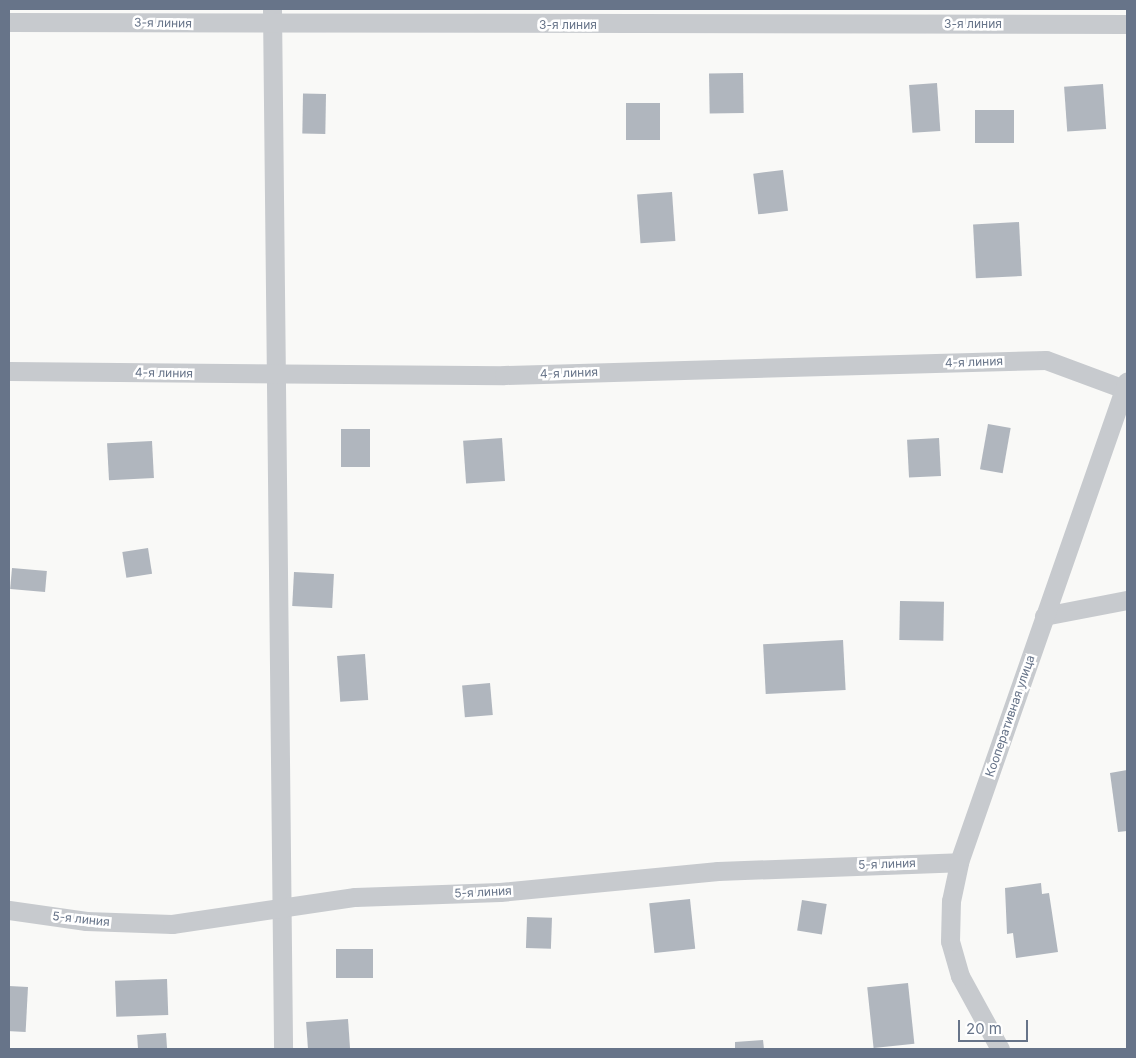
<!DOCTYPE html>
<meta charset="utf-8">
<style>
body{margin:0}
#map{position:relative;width:1136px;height:1058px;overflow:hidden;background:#f9f9f7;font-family:Inter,sans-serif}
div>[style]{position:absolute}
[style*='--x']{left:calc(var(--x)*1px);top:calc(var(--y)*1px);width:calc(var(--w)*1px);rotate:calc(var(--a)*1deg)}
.building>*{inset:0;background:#b0b6be;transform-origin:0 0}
.minor>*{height:19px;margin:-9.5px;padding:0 9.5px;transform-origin:9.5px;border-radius:9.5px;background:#c7cace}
span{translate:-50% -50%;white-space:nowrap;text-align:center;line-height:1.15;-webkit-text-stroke:5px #fff;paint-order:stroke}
.street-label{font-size:12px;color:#677489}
.frame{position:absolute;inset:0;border:10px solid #677489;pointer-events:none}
.scale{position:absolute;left:958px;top:1020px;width:70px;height:22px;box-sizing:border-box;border:2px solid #677489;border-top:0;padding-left:6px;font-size:15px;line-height:18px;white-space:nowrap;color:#677489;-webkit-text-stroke:4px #fff;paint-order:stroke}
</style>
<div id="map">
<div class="building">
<i style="left:743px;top:73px;width:40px;height:34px;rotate:89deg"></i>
<i style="left:937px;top:83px;width:48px;height:28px;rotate:86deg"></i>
<i style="left:1103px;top:84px;width:45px;height:39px;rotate:86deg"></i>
<i style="left:326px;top:94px;width:40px;height:23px;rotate:91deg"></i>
<i style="left:626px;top:103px;width:34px;height:37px"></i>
<i style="left:1014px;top:110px;width:33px;height:39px;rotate:90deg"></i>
<i style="left:783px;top:170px;width:41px;height:30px;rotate:83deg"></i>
<i style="left:672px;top:192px;width:49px;height:35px;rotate:86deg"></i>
<i style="left:1019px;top:222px;width:54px;height:46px;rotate:87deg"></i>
<i style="left:988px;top:424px;width:23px;height:46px;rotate:10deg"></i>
<i style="left:341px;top:429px;width:29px;height:38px"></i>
<i style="left:502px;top:438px;width:43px;height:39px;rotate:86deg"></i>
<i style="left:939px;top:438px;width:38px;height:32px;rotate:87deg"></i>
<i style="left:152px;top:441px;width:37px;height:45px;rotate:87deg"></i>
<i style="left:148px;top:548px;width:26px;height:26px;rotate:81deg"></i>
<i style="left:12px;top:568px;width:35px;height:21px;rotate:5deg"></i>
<i style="left:294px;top:572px;width:40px;height:34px;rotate:3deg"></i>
<i style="left:900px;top:601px;width:44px;height:39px;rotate:1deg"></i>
<i style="left:843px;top:640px;width:50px;height:80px;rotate:87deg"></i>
<i style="left:365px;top:654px;width:46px;height:28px;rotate:86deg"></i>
<i style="left:490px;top:683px;width:32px;height:28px;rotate:85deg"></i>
<i style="clip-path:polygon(1127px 770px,1127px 831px,1118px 832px,1110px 773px)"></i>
<i style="clip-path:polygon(1041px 883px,1042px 894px,1049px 893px,1058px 952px,1016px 958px,1013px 933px,1007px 934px,1005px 888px)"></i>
<i style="left:690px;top:899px;width:50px;height:41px;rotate:84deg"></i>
<i style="left:802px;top:900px;width:25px;height:31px;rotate:9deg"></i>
<i style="left:527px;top:917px;width:25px;height:31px;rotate:2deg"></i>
<i style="left:336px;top:949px;width:37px;height:29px"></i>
<i style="left:167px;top:979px;width:36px;height:52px;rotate:88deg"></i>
<i style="left:908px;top:983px;width:61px;height:41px;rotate:84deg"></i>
<i style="left:9px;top:986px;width:19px;height:45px;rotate:3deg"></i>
<i style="left:348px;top:1019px;width:30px;height:42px;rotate:86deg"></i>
<i style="left:166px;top:1033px;width:16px;height:29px;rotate:86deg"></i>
<i style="clip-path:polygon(763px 1040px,764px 1049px,735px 1049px,735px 1042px)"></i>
</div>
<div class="minor">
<i style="--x:272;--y:9;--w:1040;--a:89.39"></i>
<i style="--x:9;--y:22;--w:1118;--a:0.1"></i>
<i style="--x:9;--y:371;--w:495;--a:0.5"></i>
<i style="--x:504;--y:375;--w:542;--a:-1.59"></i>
<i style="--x:1046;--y:360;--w:83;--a:20.4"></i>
<i style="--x:1044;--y:616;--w:85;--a:-10.9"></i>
<i style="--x:9;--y:910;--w:78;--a:8.1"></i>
<i style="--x:86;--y:921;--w:86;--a:2"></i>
<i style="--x:172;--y:924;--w:185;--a:-8.4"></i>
<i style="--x:355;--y:897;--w:145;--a:-2"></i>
<i style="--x:500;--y:892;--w:219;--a:-5.5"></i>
<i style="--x:718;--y:871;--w:241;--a:-2.1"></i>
<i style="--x:1000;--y:1049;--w:83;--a:-118.7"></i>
<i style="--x:960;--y:976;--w:36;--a:-106"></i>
<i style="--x:950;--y:941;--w:40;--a:-88.6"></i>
<i style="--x:951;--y:901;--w:40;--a:-78"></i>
<i style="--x:959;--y:862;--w:509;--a:-70.75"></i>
</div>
<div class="street-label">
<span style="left:163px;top:23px;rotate:1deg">3-я линия</span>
<span style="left:973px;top:24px">3-я линия</span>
<span style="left:568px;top:25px">3-я линия</span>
<span style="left:974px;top:362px;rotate:-2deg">4-я линия</span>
<span style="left:164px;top:373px;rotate:1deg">4-я линия</span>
<span style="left:569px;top:373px;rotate:-2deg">4-я линия</span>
<span style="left:1010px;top:716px;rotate:-71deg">Кооперативная улица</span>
<span style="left:887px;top:864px;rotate:-2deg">5-я линия</span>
<span style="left:483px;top:892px;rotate:-3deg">5-я линия</span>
<span style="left:81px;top:919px;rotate:6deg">5-я линия</span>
</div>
<div class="frame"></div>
<div class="scale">20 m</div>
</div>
